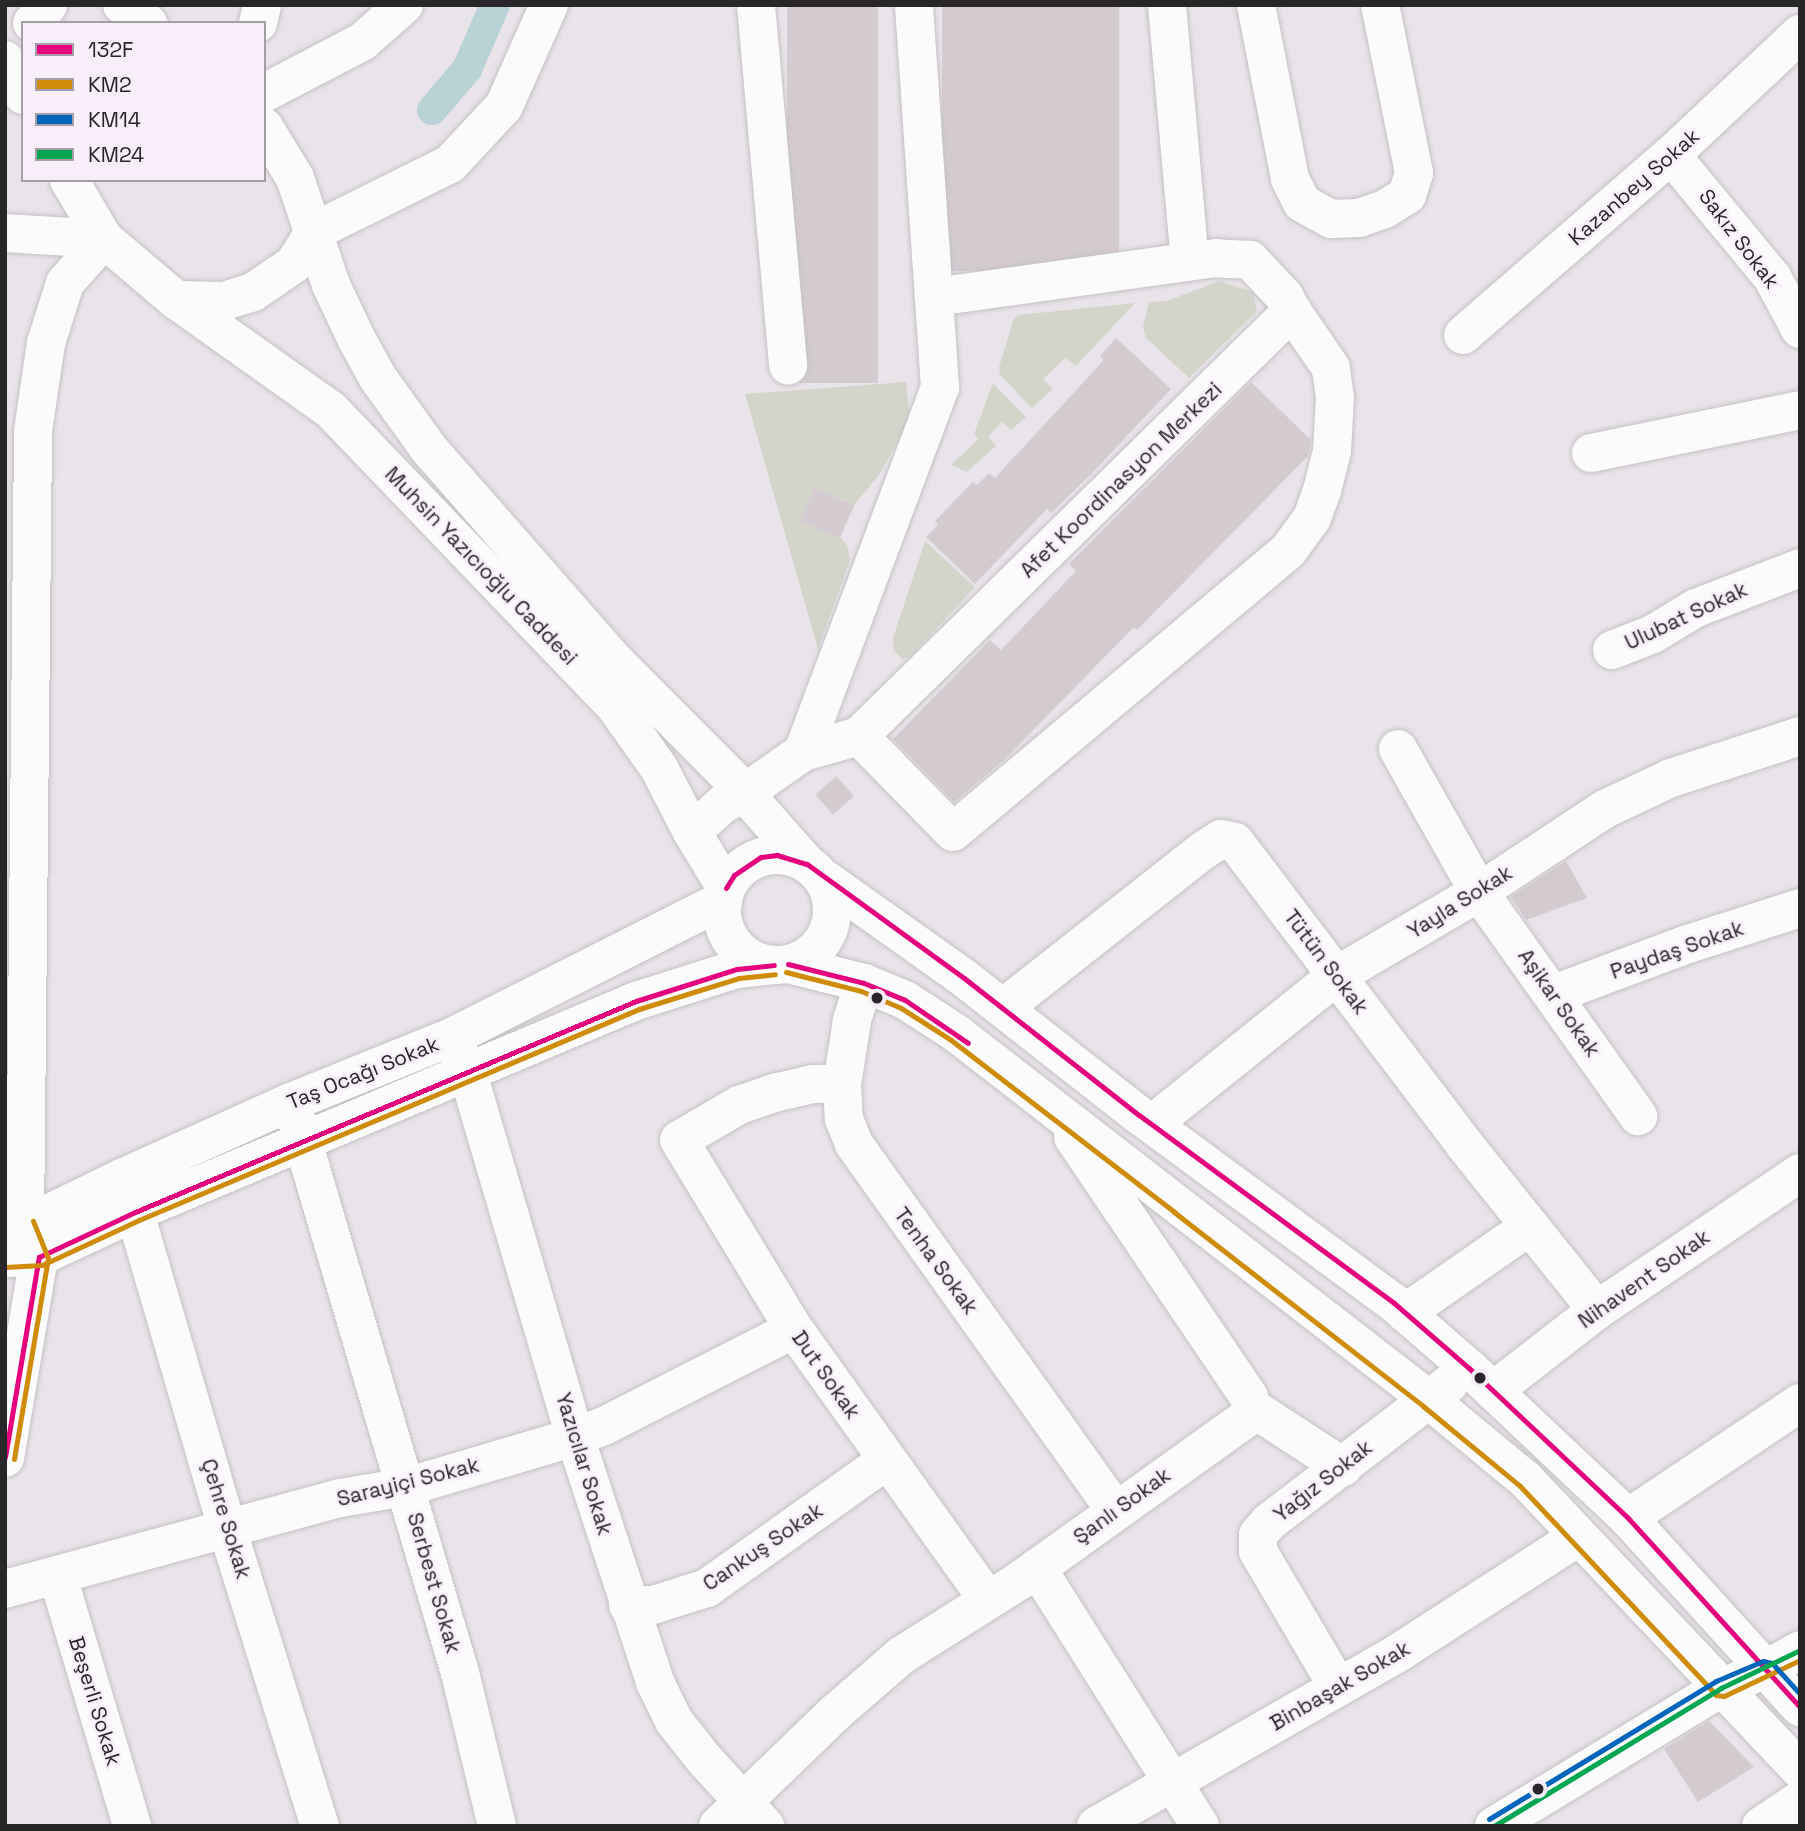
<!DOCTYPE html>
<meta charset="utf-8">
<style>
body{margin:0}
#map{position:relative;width:1805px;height:1831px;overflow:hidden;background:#e9e4e9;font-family:"Space Grotesk",sans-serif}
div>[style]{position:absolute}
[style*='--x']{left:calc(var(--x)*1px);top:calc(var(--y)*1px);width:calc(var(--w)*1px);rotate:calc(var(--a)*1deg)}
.green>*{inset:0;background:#d4d5ca}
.canal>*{height:30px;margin:-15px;padding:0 15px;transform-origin:15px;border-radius:15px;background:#b8d2d5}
.building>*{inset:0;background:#d4cbd1;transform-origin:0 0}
.roads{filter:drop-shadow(0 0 2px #c4c1c5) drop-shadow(0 0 2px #c4c1c5)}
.minor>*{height:38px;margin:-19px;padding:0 19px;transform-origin:19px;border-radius:19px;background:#fcfbfc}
.minor>.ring{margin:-19px;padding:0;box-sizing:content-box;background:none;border:38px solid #fcfbfc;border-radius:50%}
.bus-1>*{height:5px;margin:-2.5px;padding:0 2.5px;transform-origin:2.5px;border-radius:2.5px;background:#e5007d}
.bus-2>*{height:5px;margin:-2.5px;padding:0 2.5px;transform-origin:2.5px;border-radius:2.5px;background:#ce8c08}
.bus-3>*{height:5px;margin:-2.5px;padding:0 2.5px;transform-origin:2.5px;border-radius:2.5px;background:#0065bd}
.bus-4>*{height:5px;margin:-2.5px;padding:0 2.5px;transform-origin:2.5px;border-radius:2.5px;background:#00a651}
.dots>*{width:19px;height:19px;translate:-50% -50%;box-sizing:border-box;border:4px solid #f7eef9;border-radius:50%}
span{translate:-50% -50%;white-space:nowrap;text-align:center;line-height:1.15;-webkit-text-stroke:5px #f7eef9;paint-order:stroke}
.street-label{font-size:21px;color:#29262a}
.frame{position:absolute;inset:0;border:7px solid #29262a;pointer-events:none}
.legend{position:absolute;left:21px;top:21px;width:245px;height:161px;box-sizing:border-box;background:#f7eef9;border:2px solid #a59ea6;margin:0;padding:9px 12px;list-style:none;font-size:21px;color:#29262a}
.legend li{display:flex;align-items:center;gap:14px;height:35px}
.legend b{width:35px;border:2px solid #a59ea6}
</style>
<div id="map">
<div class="green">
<i style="clip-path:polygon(1219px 281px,1253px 292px,1257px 311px,1189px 378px,1146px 338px,1143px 327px,1147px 309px,1149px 302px,1167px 301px)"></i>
<i style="clip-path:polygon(1135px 303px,1076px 366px,1065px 358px,1043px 379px,1053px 389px,1032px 408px,1000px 375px,999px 367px,1014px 318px,1018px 315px)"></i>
<i style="clip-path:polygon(906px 382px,909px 412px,906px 426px,879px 475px,854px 505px,815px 488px,801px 520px,840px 537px,847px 545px,850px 560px,818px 649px,745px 394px)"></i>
<i style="clip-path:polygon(993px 383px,1026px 417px,1011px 430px,1002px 422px,988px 437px,996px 446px,967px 472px,951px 465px,979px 439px,974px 434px)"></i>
<i style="clip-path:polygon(925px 541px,975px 587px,910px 657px,902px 659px,894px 651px,893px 638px)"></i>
</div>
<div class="canal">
<i style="--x:432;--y:110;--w:54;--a:-49.5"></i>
<i style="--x:467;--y:69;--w:70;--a:-66.4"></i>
</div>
<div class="building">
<i style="left:787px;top:5px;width:91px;height:378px"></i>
<i style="left:942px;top:5px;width:177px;height:266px"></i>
<i style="clip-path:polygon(1116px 338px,1171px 389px,1095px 470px,1051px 513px,1047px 509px,975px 584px,926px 537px,938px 525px,935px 521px,973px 482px,977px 485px,989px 473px,995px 478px,1104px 360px,1100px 356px)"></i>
<i style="clip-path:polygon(1251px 382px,1311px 440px,1308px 456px,1137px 630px,1134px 627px,1004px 760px,954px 802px,893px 739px,990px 640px,1001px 650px,1076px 571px,1069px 564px)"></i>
<i style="left:815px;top:488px;width:43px;height:36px;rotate:24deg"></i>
<i style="left:836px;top:776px;width:27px;height:28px;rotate:48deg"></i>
<i style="clip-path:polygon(1566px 861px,1587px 898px,1526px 920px,1511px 897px)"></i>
<i style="clip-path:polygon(1709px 1721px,1754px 1767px,1698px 1802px,1664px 1749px)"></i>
</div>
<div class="roads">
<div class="minor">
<i style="--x:122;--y:5;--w:32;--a:35"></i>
<i style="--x:756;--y:5;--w:362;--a:84.9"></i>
<i style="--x:1167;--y:5;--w:257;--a:84.9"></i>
<i style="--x:1256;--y:5;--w:177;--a:78.9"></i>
<i style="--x:1290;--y:179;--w:27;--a:63"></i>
<i style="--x:1302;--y:203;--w:33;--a:29"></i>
<i style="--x:1331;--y:219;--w:28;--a:-2"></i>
<i style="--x:1359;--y:218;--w:28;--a:-19"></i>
<i style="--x:1385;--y:209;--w:26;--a:-32"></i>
<i style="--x:1407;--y:195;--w:23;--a:-72"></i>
<i style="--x:1414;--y:173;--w:171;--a:-101.4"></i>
<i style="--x:32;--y:23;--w:24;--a:-48"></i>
<i style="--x:258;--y:23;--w:18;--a:-77"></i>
<i style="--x:5;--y:60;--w:39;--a:63"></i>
<i style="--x:264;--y:93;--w:110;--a:-27.5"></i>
<i style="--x:362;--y:42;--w:56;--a:-41.4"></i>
<i style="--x:264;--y:127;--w:60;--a:58.7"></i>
<i style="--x:295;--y:178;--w:113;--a:71.4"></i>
<i style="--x:331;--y:285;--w:59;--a:64.7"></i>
<i style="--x:356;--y:338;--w:46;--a:61.2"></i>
<i style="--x:378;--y:378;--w:87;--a:54.3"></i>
<i style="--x:429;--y:449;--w:276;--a:48.8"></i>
<i style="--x:611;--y:657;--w:173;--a:45.2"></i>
<i style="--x:733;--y:780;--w:112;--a:48.6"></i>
<i style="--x:1671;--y:155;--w:158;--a:50.4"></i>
<i style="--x:1772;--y:277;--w:59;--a:61.7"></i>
<i style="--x:69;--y:180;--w:69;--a:59.3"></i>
<i style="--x:104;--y:239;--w:94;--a:40.3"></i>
<i style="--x:176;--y:300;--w:190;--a:35.4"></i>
<i style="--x:331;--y:410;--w:410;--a:46.2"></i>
<i style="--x:615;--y:706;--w:76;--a:54.6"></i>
<i style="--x:659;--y:768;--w:72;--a:62.7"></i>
<i style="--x:692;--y:832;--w:66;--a:58.7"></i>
<i style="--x:5;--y:233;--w:99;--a:3.5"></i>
<i style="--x:176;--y:300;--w:48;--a:1.2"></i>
<i style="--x:224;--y:301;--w:30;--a:-17"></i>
<i style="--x:253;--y:292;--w:50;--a:-34.3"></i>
<i style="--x:294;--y:264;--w:39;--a:-58"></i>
<i style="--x:315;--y:231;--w:151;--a:-26.4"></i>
<i style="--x:450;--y:164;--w:79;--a:-47"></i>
<i style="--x:504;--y:106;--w:111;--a:-66"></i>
<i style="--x:1463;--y:335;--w:275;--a:-40.9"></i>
<i style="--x:1671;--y:155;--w:177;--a:-43.2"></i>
<i style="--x:1591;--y:453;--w:213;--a:-11.6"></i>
<i style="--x:1612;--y:650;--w:44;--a:-21.3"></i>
<i style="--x:1653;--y:634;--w:50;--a:-31.2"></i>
<i style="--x:1696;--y:608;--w:111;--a:-21"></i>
<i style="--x:859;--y:736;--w:134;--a:45.6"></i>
<i style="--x:953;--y:832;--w:437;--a:-40"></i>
<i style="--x:1288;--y:551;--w:41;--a:-54"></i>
<i style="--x:1312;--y:518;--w:29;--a:-70"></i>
<i style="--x:1322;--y:491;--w:41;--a:-76"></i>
<i style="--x:1332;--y:451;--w:53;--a:-86.8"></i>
<i style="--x:1335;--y:398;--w:30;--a:-98"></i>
<i style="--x:1331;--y:368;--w:69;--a:-124.4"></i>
<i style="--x:1398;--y:749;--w:164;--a:60.5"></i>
<i style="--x:1479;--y:892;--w:275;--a:54.6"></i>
<i style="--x:803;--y:752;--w:58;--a:-15.9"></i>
<i style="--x:859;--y:736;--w:607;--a:-44.47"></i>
<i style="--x:1292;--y:311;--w:17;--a:-118"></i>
<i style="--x:1284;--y:296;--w:50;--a:-133.4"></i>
<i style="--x:1250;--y:260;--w:34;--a:-177"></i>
<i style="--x:1216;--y:258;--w:285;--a:172.1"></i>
<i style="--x:692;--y:832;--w:42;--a:-42.1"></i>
<i style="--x:723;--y:804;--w:22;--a:-27"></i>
<i style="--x:743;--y:794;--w:73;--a:-35"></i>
<i style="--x:803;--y:752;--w:390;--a:-69.4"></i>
<i style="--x:940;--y:387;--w:383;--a:-93.9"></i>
<i class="ring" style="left:722px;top:855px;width:72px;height:72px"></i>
<i style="--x:819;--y:875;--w:178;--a:35.4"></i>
<i style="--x:964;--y:978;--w:222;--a:38.1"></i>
<i style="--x:1139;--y:1115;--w:317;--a:36.4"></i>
<i style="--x:1394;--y:1303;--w:101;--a:41"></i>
<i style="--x:1470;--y:1369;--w:217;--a:43.3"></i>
<i style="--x:1628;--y:1518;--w:256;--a:47.7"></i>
<i style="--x:788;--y:964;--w:78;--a:14"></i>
<i style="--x:864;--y:983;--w:44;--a:22.5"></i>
<i style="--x:905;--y:1000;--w:61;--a:32.9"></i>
<i style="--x:956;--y:1033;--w:597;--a:37.79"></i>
<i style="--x:1428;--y:1399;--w:127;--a:39.6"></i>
<i style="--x:1526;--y:1480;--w:399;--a:46.6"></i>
<i style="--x:864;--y:983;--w:40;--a:108"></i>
<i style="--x:852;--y:1021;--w:64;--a:99"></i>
<i style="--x:842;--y:1084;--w:35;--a:87"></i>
<i style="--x:844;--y:1119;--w:27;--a:68"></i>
<i style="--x:854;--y:1144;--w:451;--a:54.5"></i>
<i style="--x:1554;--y:994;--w:143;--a:-20.5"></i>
<i style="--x:1688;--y:944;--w:118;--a:-17.8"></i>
<i style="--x:1003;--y:1008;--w:256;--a:-38.2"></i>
<i style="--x:1204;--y:850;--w:20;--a:-33"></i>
<i style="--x:1221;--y:839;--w:14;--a:12"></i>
<i style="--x:1235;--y:842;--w:379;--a:52.8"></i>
<i style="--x:1464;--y:1144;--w:213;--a:51.3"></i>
<i style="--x:452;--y:1037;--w:36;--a:66"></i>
<i style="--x:467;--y:1070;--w:383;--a:73.6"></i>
<i style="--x:575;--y:1437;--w:258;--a:71.9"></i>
<i style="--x:655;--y:1682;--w:43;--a:64"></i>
<i style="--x:674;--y:1721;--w:48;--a:51.7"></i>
<i style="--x:704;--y:1759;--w:91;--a:47.7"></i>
<i style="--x:842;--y:1084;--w:29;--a:180"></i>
<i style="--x:813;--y:1084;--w:37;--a:167"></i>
<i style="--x:777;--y:1092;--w:40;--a:161.1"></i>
<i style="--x:739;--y:1105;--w:69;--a:149.7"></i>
<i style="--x:679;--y:1140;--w:221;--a:58.7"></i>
<i style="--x:794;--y:1329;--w:333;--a:54.4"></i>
<i style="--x:296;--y:1118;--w:579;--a:73.54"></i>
<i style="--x:460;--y:1673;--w:157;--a:76.4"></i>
<i style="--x:1152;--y:1124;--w:236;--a:-38.8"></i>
<i style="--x:1336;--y:976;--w:166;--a:-30.4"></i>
<i style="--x:1479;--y:892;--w:151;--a:-33.4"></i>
<i style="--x:1605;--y:809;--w:73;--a:-25.2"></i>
<i style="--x:1671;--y:778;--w:136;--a:-18"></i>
<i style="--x:128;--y:1189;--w:353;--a:73.7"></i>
<i style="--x:227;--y:1528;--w:312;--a:72.7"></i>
<i style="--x:10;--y:1241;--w:22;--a:-47"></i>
<i style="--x:25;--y:1225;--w:110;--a:-25.9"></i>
<i style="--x:124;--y:1177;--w:183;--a:-24.2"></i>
<i style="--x:291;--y:1102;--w:174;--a:-22"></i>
<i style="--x:452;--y:1037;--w:304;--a:-26.8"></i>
<i style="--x:5;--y:1258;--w:34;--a:-2"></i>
<i style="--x:39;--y:1257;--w:106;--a:-25.1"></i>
<i style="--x:135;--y:1212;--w:544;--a:-22.84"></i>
<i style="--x:636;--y:1001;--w:106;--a:-17.6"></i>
<i style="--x:737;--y:969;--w:37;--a:-6"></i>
<i style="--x:1405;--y:1313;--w:152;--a:-34.8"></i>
<i style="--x:1493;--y:1391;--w:132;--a:-37.9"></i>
<i style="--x:1597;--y:1310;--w:245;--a:-34"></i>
<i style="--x:1251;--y:1407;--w:110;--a:33.1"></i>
<i style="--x:5;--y:1458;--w:204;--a:-80.4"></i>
<i style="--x:39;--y:1257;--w:35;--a:-114"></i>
<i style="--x:25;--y:1225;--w:794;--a:-89.42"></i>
<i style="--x:33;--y:431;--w:89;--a:-81.6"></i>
<i style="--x:46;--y:343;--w:63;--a:-72.4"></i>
<i style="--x:65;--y:283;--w:59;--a:-48.4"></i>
<i style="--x:1628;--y:1518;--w:207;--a:-33.8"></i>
<i style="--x:1037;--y:1568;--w:305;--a:57.7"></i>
<i style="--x:58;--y:1577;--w:260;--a:73.4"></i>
<i style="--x:5;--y:1589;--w:347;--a:-15.2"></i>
<i style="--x:340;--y:1498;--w:67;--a:-9.5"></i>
<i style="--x:406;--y:1487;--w:176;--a:-16.5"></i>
<i style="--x:575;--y:1437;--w:31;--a:-21"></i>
<i style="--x:604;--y:1426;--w:213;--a:-27"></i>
<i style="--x:628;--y:1605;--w:25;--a:0"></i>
<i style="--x:653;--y:1605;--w:57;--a:-17.5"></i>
<i style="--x:707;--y:1588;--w:221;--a:-35.4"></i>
<i style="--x:1338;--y:1687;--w:158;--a:-120.5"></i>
<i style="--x:1258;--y:1551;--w:16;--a:-90"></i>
<i style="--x:1258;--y:1535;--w:17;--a:-50"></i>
<i style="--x:1269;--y:1522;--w:227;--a:-37.5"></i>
<i style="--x:718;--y:1826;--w:163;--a:-44"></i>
<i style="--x:835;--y:1713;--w:89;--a:-40.9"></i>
<i style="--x:902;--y:1655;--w:138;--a:-32.3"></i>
<i style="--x:1019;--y:1581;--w:280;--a:-35.6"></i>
<i style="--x:1247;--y:1418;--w:12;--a:-70"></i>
<i style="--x:1251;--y:1407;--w:10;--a:-101"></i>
<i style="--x:1249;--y:1397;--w:314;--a:-124.1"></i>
<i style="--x:1096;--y:1826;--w:352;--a:-29.8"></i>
<i style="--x:1401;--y:1651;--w:211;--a:-32.8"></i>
<i style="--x:1494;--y:1826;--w:266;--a:-31.3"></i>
<i style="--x:1721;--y:1688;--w:49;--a:-22.9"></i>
<i style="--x:1766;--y:1669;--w:39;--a:-29"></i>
<i style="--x:1761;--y:1826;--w:47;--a:-33.7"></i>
</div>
</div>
<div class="bus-1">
<i style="--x:726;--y:888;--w:15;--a:-58"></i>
<i style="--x:734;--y:875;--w:32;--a:-34"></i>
<i style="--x:761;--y:857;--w:16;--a:-7"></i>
<i style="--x:777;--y:855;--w:31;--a:17"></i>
<i style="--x:807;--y:864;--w:194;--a:36"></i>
<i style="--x:964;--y:978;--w:222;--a:38.1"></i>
<i style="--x:1139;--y:1115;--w:317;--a:36.4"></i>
<i style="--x:1394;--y:1303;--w:101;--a:41"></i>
<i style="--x:1470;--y:1369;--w:217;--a:43.3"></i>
<i style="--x:1628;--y:1518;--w:256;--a:47.7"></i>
<i style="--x:788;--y:964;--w:78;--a:14"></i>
<i style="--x:864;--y:983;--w:44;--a:22.5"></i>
<i style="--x:905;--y:1000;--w:76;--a:34.3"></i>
<i style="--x:5;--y:1457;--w:203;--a:-80.4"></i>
<i style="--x:39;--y:1257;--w:106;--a:-25.1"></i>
<i style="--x:135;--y:1212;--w:544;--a:-22.84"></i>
<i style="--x:636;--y:1001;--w:106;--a:-17.6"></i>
<i style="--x:737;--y:969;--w:37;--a:-6"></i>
</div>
<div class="bus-2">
<i style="--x:786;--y:972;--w:77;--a:14.2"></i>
<i style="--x:861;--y:991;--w:43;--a:23"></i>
<i style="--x:901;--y:1008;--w:59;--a:32.6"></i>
<i style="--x:951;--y:1040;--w:282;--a:37.6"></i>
<i style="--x:1174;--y:1212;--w:316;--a:37.9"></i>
<i style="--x:1423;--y:1406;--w:126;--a:39.5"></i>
<i style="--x:1520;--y:1486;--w:287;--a:46.8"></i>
<i style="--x:1716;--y:1695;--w:8;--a:7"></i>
<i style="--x:1724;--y:1696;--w:84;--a:-25.3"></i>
<i style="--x:5;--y:1267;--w:37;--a:-3"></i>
<i style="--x:42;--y:1265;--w:107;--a:-24.9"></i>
<i style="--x:139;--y:1220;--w:543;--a:-22.88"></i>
<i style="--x:639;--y:1009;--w:105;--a:-17.2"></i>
<i style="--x:739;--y:978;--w:36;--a:-6"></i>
<i style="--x:14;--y:1459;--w:204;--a:-80.4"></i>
<i style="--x:48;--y:1258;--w:40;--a:-112"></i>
</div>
<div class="bus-3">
<i style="--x:1489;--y:1819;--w:266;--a:-31.3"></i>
<i style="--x:1716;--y:1681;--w:51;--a:-23.1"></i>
<i style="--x:1763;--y:1661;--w:9;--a:13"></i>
<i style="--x:1772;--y:1663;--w:42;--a:47.9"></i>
</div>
<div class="bus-4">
<i style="--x:1494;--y:1826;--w:266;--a:-31.3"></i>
<i style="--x:1721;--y:1688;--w:88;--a:-25.7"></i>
</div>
<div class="dots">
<i style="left:877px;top:998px;background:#29262a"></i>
<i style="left:1480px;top:1378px;background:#29262a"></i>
<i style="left:1538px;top:1789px;background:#29262a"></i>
</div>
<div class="street-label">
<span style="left:1634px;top:187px;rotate:-41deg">Kazanbey Sokak</span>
<span style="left:1739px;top:239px;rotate:53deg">Sakız Sokak</span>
<span style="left:1121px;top:480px;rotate:-44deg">Afet Koordinasyon Merkezi</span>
<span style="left:481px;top:566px;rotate:46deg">Muhsin Yazıcıoğlu Caddesi</span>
<span style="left:1686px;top:616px;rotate:-25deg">Ulubat Sokak</span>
<span style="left:1460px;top:902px;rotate:-32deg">Yayla Sokak</span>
<span style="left:1677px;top:950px;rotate:-19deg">Paydaş Sokak</span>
<span style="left:1326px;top:962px;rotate:53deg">Tütün Sokak</span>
<span style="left:1559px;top:1003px;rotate:55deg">Aşikar Sokak</span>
<span style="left:363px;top:1073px;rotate:-22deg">Taş Ocağı Sokak</span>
<span style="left:936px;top:1261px;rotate:54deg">Tenha Sokak</span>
<span style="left:1644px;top:1279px;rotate:-35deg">Nihavent Sokak</span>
<span style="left:826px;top:1375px;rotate:55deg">Dut Sokak</span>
<span style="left:584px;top:1464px;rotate:73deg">Yazıcılar Sokak</span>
<span style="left:1323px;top:1481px;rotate:-38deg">Yağız Sokak</span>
<span style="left:408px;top:1482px;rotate:-14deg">Sarayiçi Sokak</span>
<span style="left:1122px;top:1506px;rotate:-36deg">Şanlı Sokak</span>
<span style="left:226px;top:1519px;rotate:73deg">Çehre Sokak</span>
<span style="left:763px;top:1547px;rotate:-34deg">Cankuş Sokak</span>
<span style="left:434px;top:1583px;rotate:74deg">Serbest Sokak</span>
<span style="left:1340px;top:1686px;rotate:-30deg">Binbaşak Sokak</span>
<span style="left:95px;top:1701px;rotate:73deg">Beşerli Sokak</span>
</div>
<div class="frame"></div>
<ul class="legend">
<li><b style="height:9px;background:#e5007d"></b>132F</li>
<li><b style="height:9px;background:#ce8c08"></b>KM2</li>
<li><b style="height:9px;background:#0065bd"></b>KM14</li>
<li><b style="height:9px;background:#00a651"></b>KM24</li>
</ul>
</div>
